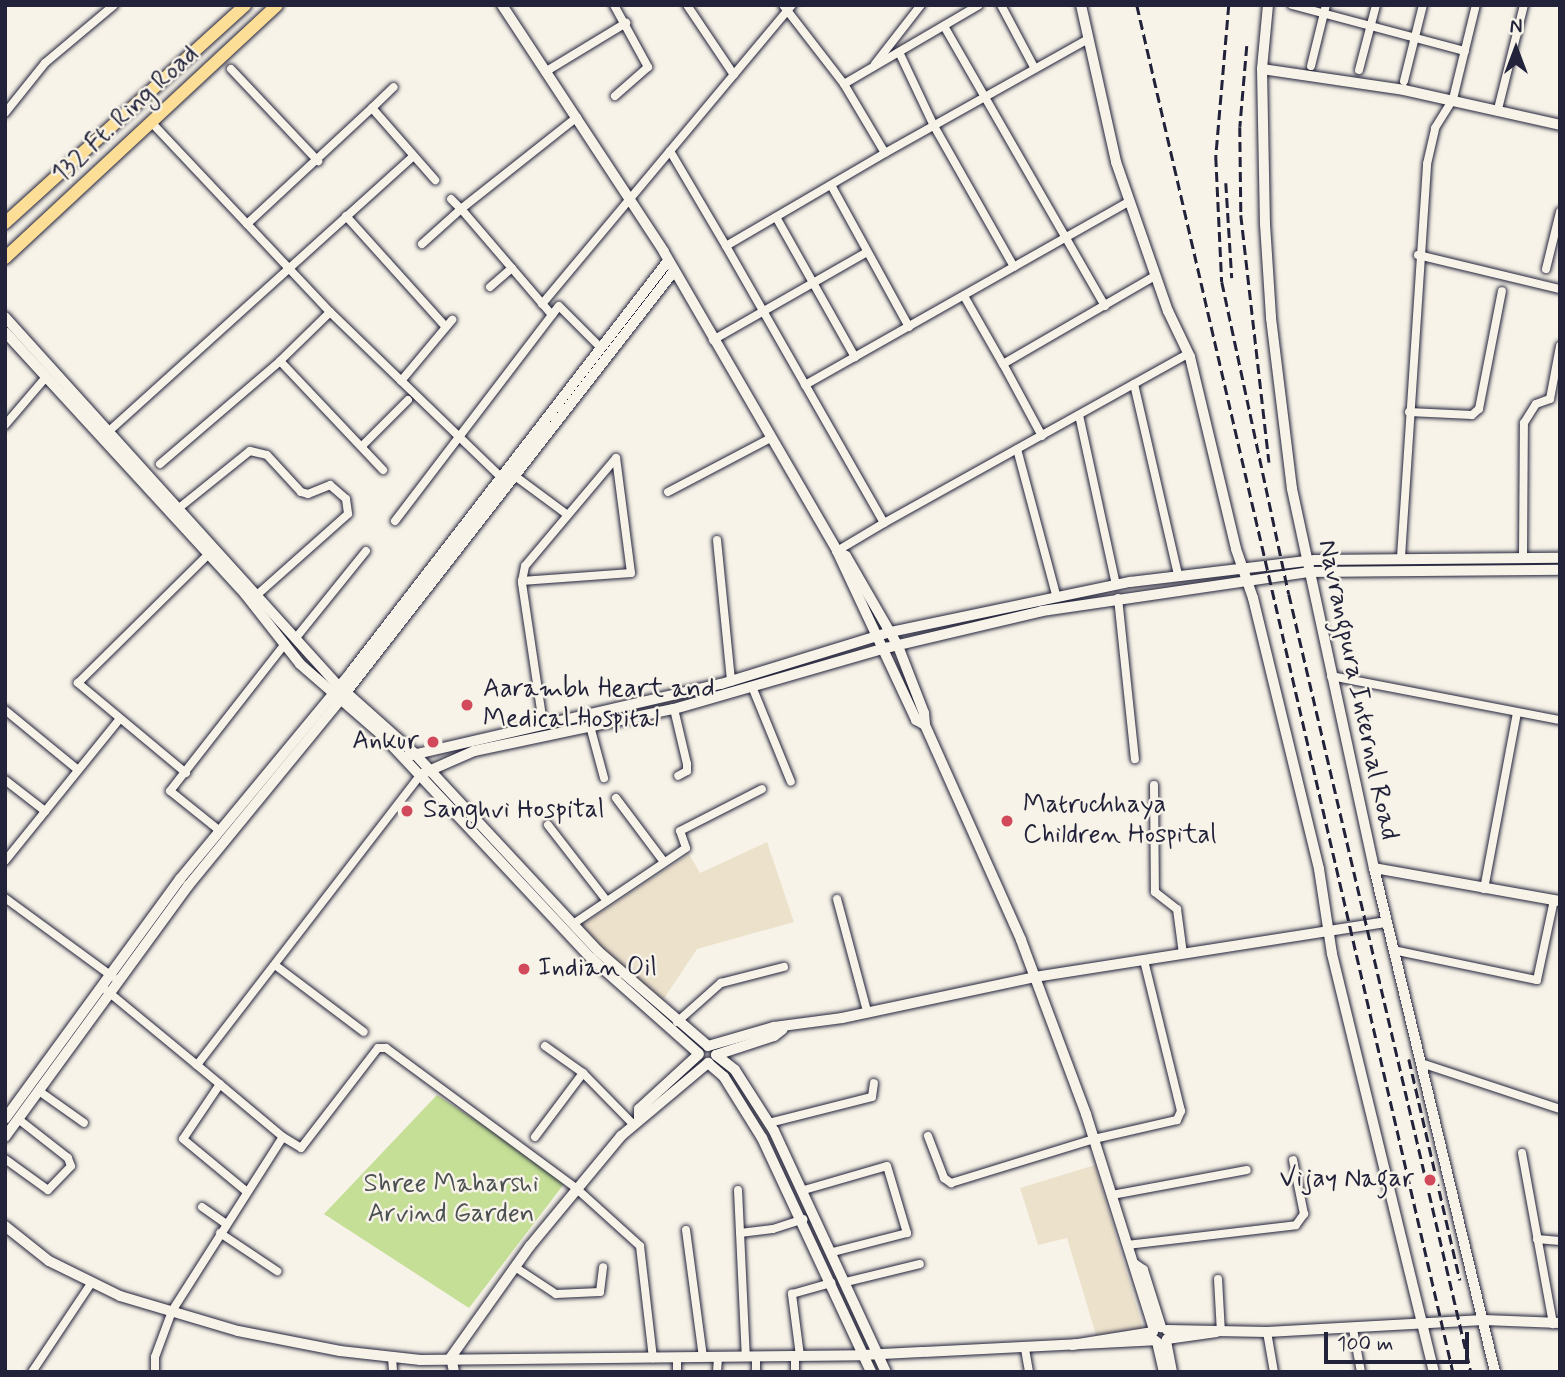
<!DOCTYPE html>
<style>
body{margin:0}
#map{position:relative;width:1565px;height:1377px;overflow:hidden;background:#f7f3e8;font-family:Mynerve,sans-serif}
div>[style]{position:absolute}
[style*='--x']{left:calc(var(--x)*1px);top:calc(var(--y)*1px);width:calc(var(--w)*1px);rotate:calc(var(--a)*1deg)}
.built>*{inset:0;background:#ece1cb}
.green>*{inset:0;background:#c5df96}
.roads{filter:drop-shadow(0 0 2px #22223b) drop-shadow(0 0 2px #22223b)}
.minor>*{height:8px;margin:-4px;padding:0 4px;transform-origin:4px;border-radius:4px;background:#f7f3e8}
.tertiary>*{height:10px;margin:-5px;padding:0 5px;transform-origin:5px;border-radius:5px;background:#f7f3e8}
.secondary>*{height:10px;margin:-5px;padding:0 5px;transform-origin:5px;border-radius:5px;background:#f7f3e8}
.primary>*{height:12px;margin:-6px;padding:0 6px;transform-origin:6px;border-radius:6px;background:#fcde96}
.rail>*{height:2.5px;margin-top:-1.25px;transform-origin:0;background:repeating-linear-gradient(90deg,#22223b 0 10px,transparent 0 15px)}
.dots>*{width:19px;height:19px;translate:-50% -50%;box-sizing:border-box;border:4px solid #f7f3e8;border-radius:50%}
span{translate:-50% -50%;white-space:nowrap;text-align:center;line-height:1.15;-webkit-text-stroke:5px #f7f3e8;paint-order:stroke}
.street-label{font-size:26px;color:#22223b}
.poi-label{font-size:26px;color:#22223b}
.left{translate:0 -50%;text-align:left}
.right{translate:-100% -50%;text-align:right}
.park-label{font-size:26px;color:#4b5152}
.frame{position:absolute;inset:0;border:7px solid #22223b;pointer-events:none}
.north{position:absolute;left:1481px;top:14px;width:70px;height:70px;-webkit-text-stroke:5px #f7f3e8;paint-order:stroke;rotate:0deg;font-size:19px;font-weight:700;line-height:28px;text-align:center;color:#22223b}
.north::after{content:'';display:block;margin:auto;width:24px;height:32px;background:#22223b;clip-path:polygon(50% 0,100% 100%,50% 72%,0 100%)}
.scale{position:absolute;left:1324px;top:1332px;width:145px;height:32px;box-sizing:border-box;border:4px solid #22223b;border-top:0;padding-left:9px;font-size:21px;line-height:24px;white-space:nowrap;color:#22223b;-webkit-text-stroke:5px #f7f3e8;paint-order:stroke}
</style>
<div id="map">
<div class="built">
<i style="clip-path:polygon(767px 842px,794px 922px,697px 949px,661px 1003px,580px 926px,689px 854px,700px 873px)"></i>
<i style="clip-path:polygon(1095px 1165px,1143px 1328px,1096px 1335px,1067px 1238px,1038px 1245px,1020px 1188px)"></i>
</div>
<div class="green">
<i style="clip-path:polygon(437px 1095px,567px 1180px,469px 1308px,324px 1214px)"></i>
</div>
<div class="roads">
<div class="minor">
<i style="--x:614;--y:5;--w:71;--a:61.3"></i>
<i style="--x:648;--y:67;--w:44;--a:138.7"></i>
<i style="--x:687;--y:5;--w:84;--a:56.1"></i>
<i style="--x:783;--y:5;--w:100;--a:52.3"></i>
<i style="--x:844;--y:84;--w:80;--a:59.3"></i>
<i style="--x:885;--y:153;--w:233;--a:-29.3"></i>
<i style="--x:1001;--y:5;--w:72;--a:62"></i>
<i style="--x:1292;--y:5;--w:179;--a:14.9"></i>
<i style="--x:944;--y:26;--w:323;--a:60.1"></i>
<i style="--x:899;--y:52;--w:82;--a:64.7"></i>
<i style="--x:934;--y:126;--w:162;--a:60.4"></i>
<i style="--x:875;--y:64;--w:75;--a:-52.1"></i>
<i style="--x:1311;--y:66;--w:63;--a:-76.2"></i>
<i style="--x:231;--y:69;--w:127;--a:46.6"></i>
<i style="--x:1359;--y:70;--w:67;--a:-75.3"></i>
<i style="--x:545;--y:72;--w:95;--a:-31.2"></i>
<i style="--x:1404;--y:81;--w:78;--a:-76"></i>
<i style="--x:844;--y:84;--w:156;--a:-30.3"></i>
<i style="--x:372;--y:108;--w:30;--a:-44"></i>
<i style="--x:1498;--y:109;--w:107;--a:-76"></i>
<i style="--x:5;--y:113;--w:64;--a:-51.3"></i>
<i style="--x:45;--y:63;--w:90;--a:-40"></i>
<i style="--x:151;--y:122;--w:261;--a:46.7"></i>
<i style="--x:330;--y:312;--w:243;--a:44"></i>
<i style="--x:670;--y:151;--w:110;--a:59.5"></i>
<i style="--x:726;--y:246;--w:184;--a:-30.3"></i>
<i style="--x:831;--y:185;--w:162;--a:61.2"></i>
<i style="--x:346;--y:216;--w:148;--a:48"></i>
<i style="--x:776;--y:217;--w:161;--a:60.6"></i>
<i style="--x:247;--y:224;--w:171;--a:-42.9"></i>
<i style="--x:372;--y:108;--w:96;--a:48.8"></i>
<i style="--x:422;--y:244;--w:52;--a:-41.9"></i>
<i style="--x:461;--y:209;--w:14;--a:-135"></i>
<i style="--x:726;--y:246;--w:319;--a:60.3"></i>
<i style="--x:884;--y:523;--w:55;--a:149.2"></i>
<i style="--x:1418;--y:255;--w:146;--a:13.5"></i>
<i style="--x:1546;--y:269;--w:59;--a:-76.2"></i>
<i style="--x:490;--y:287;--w:29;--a:-41"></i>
<i style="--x:964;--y:296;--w:78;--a:60.2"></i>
<i style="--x:542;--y:304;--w:390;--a:-50.1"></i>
<i style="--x:552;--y:315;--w:140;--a:-130.6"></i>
<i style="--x:461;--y:209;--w:148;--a:-38.4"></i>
<i style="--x:713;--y:340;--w:177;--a:-29.7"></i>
<i style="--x:280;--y:361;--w:150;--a:46.6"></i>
<i style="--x:401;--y:381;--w:80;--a:-50.1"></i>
<i style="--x:1134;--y:384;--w:196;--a:77"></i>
<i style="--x:805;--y:385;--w:372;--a:-29.5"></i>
<i style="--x:1409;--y:412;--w:63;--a:2.7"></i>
<i style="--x:1472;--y:415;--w:9;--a:-41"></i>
<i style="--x:1479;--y:409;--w:120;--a:-79"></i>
<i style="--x:1079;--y:415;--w:173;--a:77.7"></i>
<i style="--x:5;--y:425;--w:63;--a:-49.5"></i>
<i style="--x:108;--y:432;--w:411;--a:-42.1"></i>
<i style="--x:1042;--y:436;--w:82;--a:-118.4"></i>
<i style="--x:1003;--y:364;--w:176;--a:-30.1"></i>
<i style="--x:362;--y:446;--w:65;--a:-45"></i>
<i style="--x:1017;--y:449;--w:151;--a:75"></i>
<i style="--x:160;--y:464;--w:158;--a:-40.6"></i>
<i style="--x:280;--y:361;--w:70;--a:-44.4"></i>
<i style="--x:515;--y:476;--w:62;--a:36.5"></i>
<i style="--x:668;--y:492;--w:116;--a:-27.7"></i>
<i style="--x:179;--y:508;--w:91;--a:-38.8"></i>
<i style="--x:250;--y:451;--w:17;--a:13"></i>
<i style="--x:267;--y:455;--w:50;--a:47.4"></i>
<i style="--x:301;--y:492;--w:7;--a:16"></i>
<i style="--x:308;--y:494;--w:24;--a:-22"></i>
<i style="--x:330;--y:485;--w:21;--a:41"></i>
<i style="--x:346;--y:499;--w:15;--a:82"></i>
<i style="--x:348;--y:514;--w:120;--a:138.4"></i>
<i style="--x:395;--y:521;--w:270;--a:-52.7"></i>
<i style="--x:559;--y:306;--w:59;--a:45"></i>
<i style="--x:884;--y:523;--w:348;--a:-29.1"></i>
<i style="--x:717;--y:540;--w:142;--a:84.3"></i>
<i style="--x:1523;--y:556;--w:133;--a:-89.6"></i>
<i style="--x:1524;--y:423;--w:22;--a:-58"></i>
<i style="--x:1536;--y:404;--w:15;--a:-20"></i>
<i style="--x:1550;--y:399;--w:54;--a:-79.3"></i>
<i style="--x:1401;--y:557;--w:394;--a:-86.2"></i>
<i style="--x:1427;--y:164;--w:37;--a:-77"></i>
<i style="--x:1435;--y:128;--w:34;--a:-58"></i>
<i style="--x:1453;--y:99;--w:97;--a:-76.3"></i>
<i style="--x:522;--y:581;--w:109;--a:-4.2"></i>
<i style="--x:631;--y:573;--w:116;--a:-97.4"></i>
<i style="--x:616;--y:458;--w:141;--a:130.1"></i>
<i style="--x:525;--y:566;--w:15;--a:101"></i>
<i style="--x:522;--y:581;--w:2;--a:90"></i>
<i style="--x:522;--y:583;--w:143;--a:81.5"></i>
<i style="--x:1118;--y:598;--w:162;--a:84"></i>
<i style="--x:295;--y:639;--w:113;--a:-51.1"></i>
<i style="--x:1331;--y:676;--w:233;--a:10.9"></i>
<i style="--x:753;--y:689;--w:100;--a:67.8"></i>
<i style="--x:674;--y:709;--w:57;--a:76.7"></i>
<i style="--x:687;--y:764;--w:7;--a:90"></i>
<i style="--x:687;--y:771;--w:10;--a:151"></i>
<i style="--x:5;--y:710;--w:94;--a:39.4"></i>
<i style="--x:590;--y:726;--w:54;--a:74.9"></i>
<i style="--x:186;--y:773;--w:141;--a:-140.2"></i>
<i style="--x:78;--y:683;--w:182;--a:-44.6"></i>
<i style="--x:5;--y:780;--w:51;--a:37.8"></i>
<i style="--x:1154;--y:785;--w:107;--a:89.5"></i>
<i style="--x:1155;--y:892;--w:28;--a:38"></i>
<i style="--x:1177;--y:909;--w:45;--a:82.4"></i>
<i style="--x:616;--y:798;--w:80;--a:53.1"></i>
<i style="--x:548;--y:825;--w:96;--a:52.2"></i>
<i style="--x:220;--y:831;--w:64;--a:-141.3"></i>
<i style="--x:170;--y:791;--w:187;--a:-52"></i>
<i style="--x:5;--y:861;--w:180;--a:-51.1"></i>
<i style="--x:1484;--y:889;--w:179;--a:-79.4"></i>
<i style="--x:5;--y:898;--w:134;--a:36.2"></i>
<i style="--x:837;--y:899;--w:116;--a:75"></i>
<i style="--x:573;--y:924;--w:136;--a:-33.9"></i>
<i style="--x:686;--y:848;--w:18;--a:-109"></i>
<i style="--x:680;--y:831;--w:92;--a:-27.1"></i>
<i style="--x:1393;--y:950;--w:147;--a:11.8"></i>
<i style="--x:1537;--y:980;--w:82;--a:-78"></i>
<i style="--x:275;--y:965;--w:111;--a:37"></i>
<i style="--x:106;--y:990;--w:118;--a:39.5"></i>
<i style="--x:197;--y:1065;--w:366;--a:-52.4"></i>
<i style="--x:677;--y:1022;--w:59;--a:-41.6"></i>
<i style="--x:721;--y:983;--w:65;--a:-14.3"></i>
<i style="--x:545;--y:1046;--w:47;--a:35.4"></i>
<i style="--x:583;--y:1073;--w:71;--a:45.6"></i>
<i style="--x:1421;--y:1063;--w:146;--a:18.3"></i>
<i style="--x:220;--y:1084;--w:66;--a:123.9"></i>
<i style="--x:183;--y:1139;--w:83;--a:39.6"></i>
<i style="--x:39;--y:1091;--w:55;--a:35.4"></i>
<i style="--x:769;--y:1123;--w:106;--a:-14.2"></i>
<i style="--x:872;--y:1097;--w:14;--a:-82"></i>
<i style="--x:928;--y:1136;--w:45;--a:69.1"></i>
<i style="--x:944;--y:1178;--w:9;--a:36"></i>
<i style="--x:951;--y:1183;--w:150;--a:-17.1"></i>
<i style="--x:1094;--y:1139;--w:85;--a:-12.9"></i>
<i style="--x:1177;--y:1120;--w:10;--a:-66"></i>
<i style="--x:1181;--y:1111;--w:155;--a:-103.8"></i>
<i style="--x:283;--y:1137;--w:21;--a:31"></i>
<i style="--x:301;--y:1148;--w:126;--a:-52.4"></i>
<i style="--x:378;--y:1048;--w:8;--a:0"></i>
<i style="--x:386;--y:1048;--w:237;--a:36.4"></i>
<i style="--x:577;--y:1189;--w:85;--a:42.1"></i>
<i style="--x:640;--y:1246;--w:113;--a:83.4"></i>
<i style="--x:535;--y:1137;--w:80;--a:-53.1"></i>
<i style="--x:1522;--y:1153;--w:174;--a:79.7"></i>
<i style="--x:5;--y:1159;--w:53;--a:35.8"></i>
<i style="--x:48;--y:1190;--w:33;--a:-46"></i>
<i style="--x:71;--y:1166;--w:9;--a:-111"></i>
<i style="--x:68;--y:1158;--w:63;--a:-142"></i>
<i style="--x:738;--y:1190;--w:167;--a:87.3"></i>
<i style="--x:804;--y:1190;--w:86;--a:-16.1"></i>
<i style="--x:887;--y:1166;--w:70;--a:73.4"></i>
<i style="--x:907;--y:1233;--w:76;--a:165.6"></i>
<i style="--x:1112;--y:1195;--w:137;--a:-10.5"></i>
<i style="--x:202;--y:1207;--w:29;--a:35"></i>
<i style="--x:686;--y:1230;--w:128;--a:82.4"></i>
<i style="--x:220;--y:1233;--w:69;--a:33.7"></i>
<i style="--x:740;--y:1233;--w:33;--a:-7"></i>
<i style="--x:773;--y:1229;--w:32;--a:-18"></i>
<i style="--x:1537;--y:1239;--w:23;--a:5"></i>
<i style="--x:1127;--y:1245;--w:170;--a:-6.7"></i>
<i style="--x:1296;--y:1225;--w:14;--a:-54"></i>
<i style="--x:1304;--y:1214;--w:55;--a:-101.5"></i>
<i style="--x:515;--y:1267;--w:49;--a:33.4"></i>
<i style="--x:556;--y:1294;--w:44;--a:-2.6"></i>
<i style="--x:600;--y:1292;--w:25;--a:-83"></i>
<i style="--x:1218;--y:1279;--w:53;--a:86.8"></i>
<i style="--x:846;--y:1282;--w:76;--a:-13.7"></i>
<i style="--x:1353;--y:1329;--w:44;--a:79.5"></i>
<i style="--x:1267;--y:1332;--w:41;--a:80.1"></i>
<i style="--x:1025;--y:1349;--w:23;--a:80"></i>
<i style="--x:800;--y:1356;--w:63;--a:-97.4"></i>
<i style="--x:792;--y:1294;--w:41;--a:-15.8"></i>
<i style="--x:392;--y:1357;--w:15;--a:86"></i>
<i style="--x:756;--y:1357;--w:15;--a:90"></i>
<i style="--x:32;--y:1372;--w:108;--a:-56.3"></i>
<i style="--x:155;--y:1372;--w:15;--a:-90"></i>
<i style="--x:155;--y:1357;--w:49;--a:-69.7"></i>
<i style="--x:172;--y:1311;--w:206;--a:-57.5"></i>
<i style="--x:283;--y:1137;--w:112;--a:-140.1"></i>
<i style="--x:677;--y:1372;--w:14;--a:-90"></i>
<i style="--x:717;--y:1372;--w:15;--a:-86"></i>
<i style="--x:795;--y:1372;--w:16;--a:-90"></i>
</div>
<div class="tertiary">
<i style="--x:502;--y:5;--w:295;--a:56.7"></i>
<i style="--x:664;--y:252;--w:345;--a:59.9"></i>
<i style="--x:837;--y:551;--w:187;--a:64.9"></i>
<i style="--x:916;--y:720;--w:10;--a:29"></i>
<i style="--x:1081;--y:5;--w:161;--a:77.4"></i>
<i style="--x:1116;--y:162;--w:158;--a:70.8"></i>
<i style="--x:1168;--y:311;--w:51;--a:64.4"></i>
<i style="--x:1190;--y:357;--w:197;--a:76.5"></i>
<i style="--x:1236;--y:549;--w:52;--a:70.9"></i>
<i style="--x:1253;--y:598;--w:279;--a:76.3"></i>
<i style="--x:1319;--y:869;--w:86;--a:81.3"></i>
<i style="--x:1332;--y:954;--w:430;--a:76.3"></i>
<i style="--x:1268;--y:5;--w:64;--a:95.4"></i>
<i style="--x:1262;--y:69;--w:155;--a:88.9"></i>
<i style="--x:1265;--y:224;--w:94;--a:86.3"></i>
<i style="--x:1271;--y:318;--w:172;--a:83"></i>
<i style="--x:1292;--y:489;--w:388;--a:77.8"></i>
<i style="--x:1374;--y:868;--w:518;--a:76.5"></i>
<i style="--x:1262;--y:69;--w:144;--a:8.4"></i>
<i style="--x:1404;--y:90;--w:160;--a:12.6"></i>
<i style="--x:837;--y:551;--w:10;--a:29"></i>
<i style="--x:846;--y:556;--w:104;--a:60"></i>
<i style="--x:898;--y:646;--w:72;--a:68.8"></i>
<i style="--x:924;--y:713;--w:12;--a:85"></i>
<i style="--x:925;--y:725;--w:235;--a:65.9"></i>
<i style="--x:1021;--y:940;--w:186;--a:69.5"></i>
<i style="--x:1086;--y:1114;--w:226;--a:72.5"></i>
<i style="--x:408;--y:756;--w:321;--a:-13"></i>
<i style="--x:721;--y:684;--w:177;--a:-17.1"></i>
<i style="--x:890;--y:632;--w:245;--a:-11.8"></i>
<i style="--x:1130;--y:582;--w:186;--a:-6.8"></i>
<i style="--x:1315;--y:560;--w:245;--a:-0.5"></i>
<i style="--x:424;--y:773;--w:55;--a:-23.7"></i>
<i style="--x:474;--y:751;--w:204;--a:-11.9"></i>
<i style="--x:674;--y:709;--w:221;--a:-16.1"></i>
<i style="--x:886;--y:648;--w:160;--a:-13.3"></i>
<i style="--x:1042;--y:611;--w:271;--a:-8.3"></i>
<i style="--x:1310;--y:572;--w:250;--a:-0.5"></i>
<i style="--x:1374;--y:868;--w:189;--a:10.1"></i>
<i style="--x:708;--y:1046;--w:69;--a:-16.1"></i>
<i style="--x:774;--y:1027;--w:69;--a:-7.5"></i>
<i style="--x:842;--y:1018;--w:197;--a:-12"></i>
<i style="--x:1035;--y:977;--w:356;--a:-8.9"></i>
<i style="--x:716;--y:1055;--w:61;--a:-18.1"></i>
<i style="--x:774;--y:1036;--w:11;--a:-38"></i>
<i style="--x:639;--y:1118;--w:9;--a:-90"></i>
<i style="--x:639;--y:1109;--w:81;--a:-42.5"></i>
<i style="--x:5;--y:1119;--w:297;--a:-53.9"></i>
<i style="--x:180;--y:879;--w:268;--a:-50.4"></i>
<i style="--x:351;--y:672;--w:519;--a:-52.36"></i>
<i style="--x:5;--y:1137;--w:311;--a:-53.9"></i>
<i style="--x:188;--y:886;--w:242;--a:-50.7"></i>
<i style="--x:341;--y:699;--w:542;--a:-52.12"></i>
<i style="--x:5;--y:1226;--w:56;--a:38.5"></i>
<i style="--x:49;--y:1261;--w:79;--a:26.2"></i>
<i style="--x:120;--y:1296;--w:123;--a:16.5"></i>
<i style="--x:238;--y:1331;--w:104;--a:11.1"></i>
<i style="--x:340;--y:1351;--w:81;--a:6.4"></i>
<i style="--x:420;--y:1360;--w:443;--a:-0.6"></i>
<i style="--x:863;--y:1355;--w:292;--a:-2.9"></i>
<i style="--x:1134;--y:1264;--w:11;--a:34"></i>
<i style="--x:1143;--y:1270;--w:60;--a:72.5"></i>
<i style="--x:1167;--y:1330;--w:100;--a:1.1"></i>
<i style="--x:1267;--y:1332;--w:217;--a:-3.2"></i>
<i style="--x:1484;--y:1320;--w:76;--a:2.3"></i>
<i style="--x:1167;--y:1339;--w:50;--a:-8"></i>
<i style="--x:1166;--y:1341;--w:32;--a:79"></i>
<i style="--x:1157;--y:1342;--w:31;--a:77"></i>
<i style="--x:1072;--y:1345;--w:82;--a:-9.1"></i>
<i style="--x:454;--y:1372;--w:15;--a:-101"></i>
<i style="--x:451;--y:1357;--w:136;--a:-54.6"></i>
<i style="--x:530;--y:1246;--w:143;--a:-50.4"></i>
<i style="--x:621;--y:1136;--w:114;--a:-40"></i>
</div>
<div class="secondary">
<i style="--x:5;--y:317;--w:498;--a:47.9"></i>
<i style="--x:339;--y:686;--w:101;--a:41.8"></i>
<i style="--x:414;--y:753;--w:270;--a:47.1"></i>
<i style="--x:598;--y:951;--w:145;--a:40.8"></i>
<i style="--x:5;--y:332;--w:355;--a:47.5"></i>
<i style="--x:245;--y:594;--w:89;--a:51.8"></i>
<i style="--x:300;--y:664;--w:111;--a:41"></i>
<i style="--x:384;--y:737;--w:303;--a:46.9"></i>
<i style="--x:591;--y:958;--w:144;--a:41.6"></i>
<i style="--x:716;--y:1055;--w:24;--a:38"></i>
<i style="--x:735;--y:1070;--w:72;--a:57.4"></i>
<i style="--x:774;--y:1131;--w:266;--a:65.1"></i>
<i style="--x:708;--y:1063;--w:21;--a:41"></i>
<i style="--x:724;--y:1077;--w:72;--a:58.1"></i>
<i style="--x:762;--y:1138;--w:258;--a:65"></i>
</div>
<div class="primary">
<i style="--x:5;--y:223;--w:324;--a:-42.2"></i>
<i style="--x:5;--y:258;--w:371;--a:-42.9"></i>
</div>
</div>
<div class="rail">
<i style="--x:1137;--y:5;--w:1403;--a:76.98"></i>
<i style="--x:1229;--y:5;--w:153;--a:94.9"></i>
<i style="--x:1216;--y:157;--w:125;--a:87.3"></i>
<i style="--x:1222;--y:282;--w:319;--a:77.9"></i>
<i style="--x:1289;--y:594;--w:799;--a:76.83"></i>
<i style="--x:1247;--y:46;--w:81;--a:94.9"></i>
<i style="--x:1240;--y:127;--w:88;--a:89.3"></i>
<i style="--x:1241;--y:215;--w:249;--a:83.5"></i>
<i style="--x:1226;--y:183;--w:95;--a:86.4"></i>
<i style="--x:1409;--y:1059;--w:227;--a:77"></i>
</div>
<div class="dots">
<i style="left:467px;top:705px;background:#d1495b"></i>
<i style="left:433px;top:742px;background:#d1495b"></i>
<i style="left:407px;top:811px;background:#d1495b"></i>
<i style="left:1007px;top:821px;background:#d1495b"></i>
<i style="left:524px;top:969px;background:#d1495b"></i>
<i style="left:1430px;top:1180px;background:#d1495b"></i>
</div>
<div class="street-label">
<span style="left:126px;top:115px;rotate:-43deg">132 Ft. Ring Road</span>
<span style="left:1357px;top:690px;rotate:78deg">Navrangpura Internal Road</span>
</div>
<div class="poi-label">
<span class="left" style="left:483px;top:705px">Aarambh Heart and<br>Medical Hospital</span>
<span class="right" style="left:419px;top:742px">Ankur</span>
<span class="left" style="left:1023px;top:821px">Matruchhaya<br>Children Hospital</span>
<span class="left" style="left:423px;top:811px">Sanghvi Hospital</span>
<span class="left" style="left:538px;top:969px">Indian Oil</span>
<span class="right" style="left:1414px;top:1180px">Vijay Nagar</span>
</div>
<div class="park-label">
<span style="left:451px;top:1200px">Shree Maharshi<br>Arvind Garden</span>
</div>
<div class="frame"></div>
<div class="north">N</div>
<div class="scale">100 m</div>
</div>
